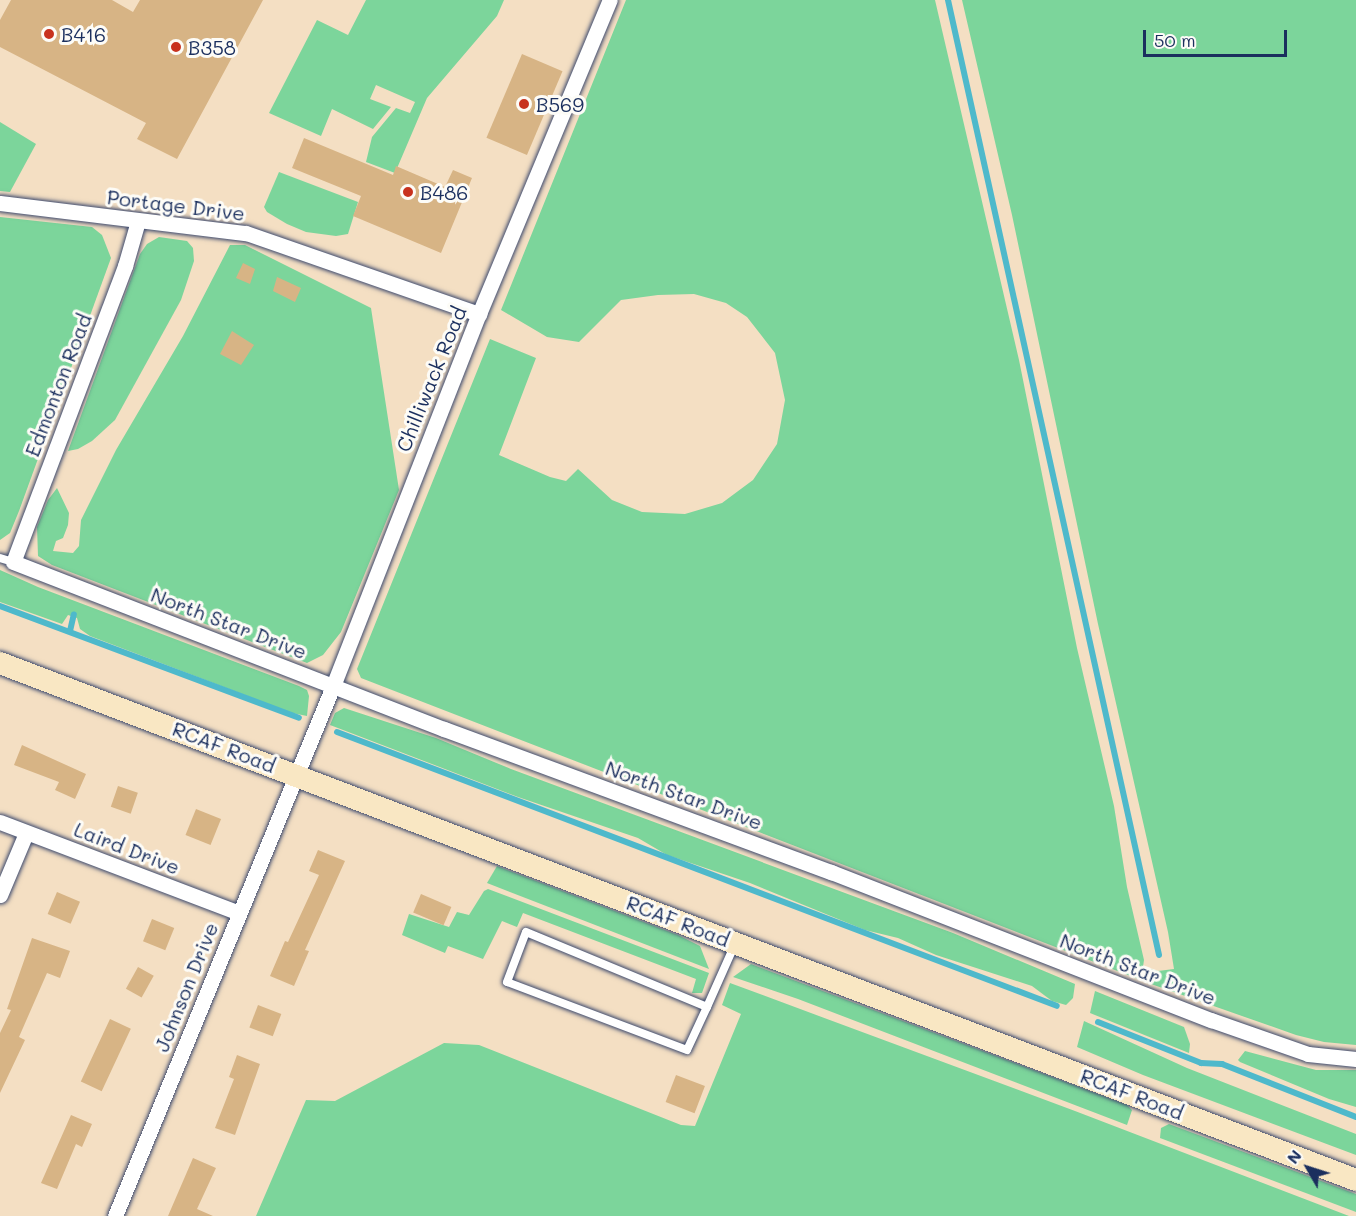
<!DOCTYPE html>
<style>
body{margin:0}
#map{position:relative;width:1356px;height:1216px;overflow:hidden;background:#f4dfc3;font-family:Mali,sans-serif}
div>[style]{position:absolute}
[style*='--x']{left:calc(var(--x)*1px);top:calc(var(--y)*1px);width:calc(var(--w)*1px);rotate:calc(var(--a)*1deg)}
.green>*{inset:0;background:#7cd59b}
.stream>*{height:6px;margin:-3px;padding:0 3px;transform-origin:3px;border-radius:3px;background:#4eb9cb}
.building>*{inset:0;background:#d7b485;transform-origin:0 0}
.roads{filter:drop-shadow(0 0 2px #3c496d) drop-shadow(0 0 2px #3c496d)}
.lane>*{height:8px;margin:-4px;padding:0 4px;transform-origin:4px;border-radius:4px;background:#fff}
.street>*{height:15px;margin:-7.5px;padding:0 7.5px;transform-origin:7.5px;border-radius:7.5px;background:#fff}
.secondary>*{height:22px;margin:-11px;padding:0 11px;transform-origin:11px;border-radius:11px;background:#f9e7c3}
.dots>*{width:16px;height:16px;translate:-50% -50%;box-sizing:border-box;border:3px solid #fdfcf7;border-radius:50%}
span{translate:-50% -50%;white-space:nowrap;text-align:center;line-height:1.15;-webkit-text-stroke:6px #fdfcf7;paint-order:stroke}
.poi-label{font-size:20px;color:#1b2f5e}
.left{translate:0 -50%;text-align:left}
.street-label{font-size:20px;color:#1b2f5e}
.north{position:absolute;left:1278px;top:1138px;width:60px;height:60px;-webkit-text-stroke:4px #fdfcf7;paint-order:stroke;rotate:309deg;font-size:16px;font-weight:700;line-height:24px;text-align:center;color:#1b2f5e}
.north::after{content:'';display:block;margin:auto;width:21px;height:27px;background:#1b2f5e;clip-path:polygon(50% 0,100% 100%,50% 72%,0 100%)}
.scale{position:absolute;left:1143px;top:30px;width:144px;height:27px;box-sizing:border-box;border:3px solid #1b2f5e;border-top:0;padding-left:8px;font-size:18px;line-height:21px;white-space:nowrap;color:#1b2f5e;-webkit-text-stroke:4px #fdfcf7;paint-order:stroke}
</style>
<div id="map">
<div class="green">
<i style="clip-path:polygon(366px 0,504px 0,497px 16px,427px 98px,395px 173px,366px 162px,372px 137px,396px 108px,410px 113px,415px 102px,376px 85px,370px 99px,391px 107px,373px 129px,332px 109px,321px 136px,269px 113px,317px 20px,348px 35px)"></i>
<i style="clip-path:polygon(626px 0,935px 0,1019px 360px,1077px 648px,1114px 806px,1127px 887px,1144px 960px,1143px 967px,1158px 971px,1174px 969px,1168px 932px,1098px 624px,1012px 215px,962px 0,1356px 0,1356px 1045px,1324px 1042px,1296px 1035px,1151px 984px,361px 678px,357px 669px,490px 339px,536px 358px,499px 455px,550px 477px,566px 481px,578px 469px,612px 500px,642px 512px,685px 514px,722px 503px,753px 480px,777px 444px,785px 400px,775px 353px,747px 317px,726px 303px,694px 294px,658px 295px,621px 300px,579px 342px,547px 337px,501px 310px)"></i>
<i style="clip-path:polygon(0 122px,36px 144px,10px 192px,0 191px)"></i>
<i style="clip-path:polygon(279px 172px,358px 202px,348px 234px,336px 236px,306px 232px,287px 224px,267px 212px,264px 207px)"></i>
<i style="clip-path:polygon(0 217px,92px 227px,102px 235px,111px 258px,19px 511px,10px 533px,0 540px)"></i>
<i style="clip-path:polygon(159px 237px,187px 241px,193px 248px,194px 261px,181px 300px,115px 420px,92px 441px,78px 449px,68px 451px,140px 254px,147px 244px)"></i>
<i style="clip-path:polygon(230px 245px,245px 245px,371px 308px,399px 490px,341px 632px,323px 655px,307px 663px,52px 565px,38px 556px,37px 527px,48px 500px,57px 488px,69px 513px,68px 525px,63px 538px,56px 541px,53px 551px,73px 553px,79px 546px,81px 520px,116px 450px,183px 336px)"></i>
<i style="clip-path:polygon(0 570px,38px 587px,299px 686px,307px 690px,309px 696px,307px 716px,292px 713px,90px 636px,80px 629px,77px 618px,68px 615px,62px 624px,0 602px)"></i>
<i style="clip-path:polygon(344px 708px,436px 738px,511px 769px,953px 933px,1075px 984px,1073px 998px,1066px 1005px,1052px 1001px,1032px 986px,936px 955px,898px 938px,865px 930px,750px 883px,667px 855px,638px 838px,518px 797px,330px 725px,335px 713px)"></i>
<i style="clip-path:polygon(497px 866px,678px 935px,700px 946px,709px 969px,487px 883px)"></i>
<i style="clip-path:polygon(488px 889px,709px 973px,702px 993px,692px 993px,696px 979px,523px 913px,517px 927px,502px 921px,483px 959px,448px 946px,445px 953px,402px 935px,409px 914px,449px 927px,457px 912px,469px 915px,484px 891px)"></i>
<i style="clip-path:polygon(751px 964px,1127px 1105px,1132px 1110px,1127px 1125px,798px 999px,733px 977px)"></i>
<i style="clip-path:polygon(730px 983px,1075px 1111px,1349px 1216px,256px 1216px,306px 1100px,335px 1101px,444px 1043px,479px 1045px,681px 1125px,695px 1126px,741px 1014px,722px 1005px)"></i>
<i style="clip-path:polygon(1095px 991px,1184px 1027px,1190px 1044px,1189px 1053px,1090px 1013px)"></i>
<i style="clip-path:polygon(1084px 1021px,1187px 1068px,1356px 1134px,1356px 1155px,1143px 1075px,1077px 1047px)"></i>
<i style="clip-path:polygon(1245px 1051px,1316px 1070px,1356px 1070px,1356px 1107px,1329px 1099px,1240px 1062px,1238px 1060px)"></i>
<i style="clip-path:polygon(1169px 1124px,1356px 1194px,1356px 1212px,1160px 1138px,1161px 1128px)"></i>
</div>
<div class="stream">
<i style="--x:948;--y:0;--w:978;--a:77.54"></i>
<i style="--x:0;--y:606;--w:319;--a:20.5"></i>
<i style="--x:70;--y:631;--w:17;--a:-77"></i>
<i style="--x:337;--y:732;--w:770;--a:20.83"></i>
<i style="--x:1098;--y:1022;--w:111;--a:21.7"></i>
<i style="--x:1201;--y:1063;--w:21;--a:3"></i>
<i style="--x:1222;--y:1064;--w:144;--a:21.6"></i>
</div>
<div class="building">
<i style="clip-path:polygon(11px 0,112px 0,133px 12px,140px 0,263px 0,177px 159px,137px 139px,146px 123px,0 47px,0 20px)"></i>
<i style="left:522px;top:54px;width:44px;height:91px;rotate:23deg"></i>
<i style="clip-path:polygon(304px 138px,393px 175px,396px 166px,445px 187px,453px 170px,472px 178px,441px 253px,353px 216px,361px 196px,292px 168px)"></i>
<i style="clip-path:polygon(243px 263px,255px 269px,250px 284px,236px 278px)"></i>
<i style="clip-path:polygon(277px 277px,301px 288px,295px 302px,273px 291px)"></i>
<i style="clip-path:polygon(232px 331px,254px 345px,241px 365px,220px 354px)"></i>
<i style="clip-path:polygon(22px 745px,86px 774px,75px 799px,55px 790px,59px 782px,14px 765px)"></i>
<i style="left:118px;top:786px;width:21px;height:22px;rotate:19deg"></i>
<i style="left:196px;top:809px;width:27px;height:28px;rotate:22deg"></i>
<i style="clip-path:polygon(318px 850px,345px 861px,305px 950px,309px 951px,294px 986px,270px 976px,285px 941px,288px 942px,319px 875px,309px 871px)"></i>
<i style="left:57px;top:892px;width:25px;height:24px;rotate:23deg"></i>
<i style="left:421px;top:894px;width:33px;height:20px;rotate:23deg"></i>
<i style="left:152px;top:919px;width:24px;height:24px;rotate:22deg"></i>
<i style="clip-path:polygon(32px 938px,70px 951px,60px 978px,47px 973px,19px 1037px,25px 1040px,0 1093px,0 1033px,11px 1010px,7px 1009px)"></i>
<i style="left:138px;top:967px;width:18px;height:25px;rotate:29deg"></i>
<i style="left:258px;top:1005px;width:25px;height:24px;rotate:21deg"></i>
<i style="left:110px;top:1019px;width:23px;height:69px;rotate:25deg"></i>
<i style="clip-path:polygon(237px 1055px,260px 1064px,235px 1135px,215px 1128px,234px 1079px,229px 1077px)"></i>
<i style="left:676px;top:1075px;width:31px;height:29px;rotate:21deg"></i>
<i style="clip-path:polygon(71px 1115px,92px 1124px,82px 1147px,76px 1144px,57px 1189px,41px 1183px)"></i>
<i style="clip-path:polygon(193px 1158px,216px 1168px,197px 1209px,213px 1216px,168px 1216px)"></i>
</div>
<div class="roads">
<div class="lane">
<i style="--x:0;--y:558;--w:14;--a:17"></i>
<i style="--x:707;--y:1007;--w:47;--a:114.9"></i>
<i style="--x:687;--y:1050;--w:192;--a:-159.3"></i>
<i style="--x:507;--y:982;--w:53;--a:-69.2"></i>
<i style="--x:526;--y:932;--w:196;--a:22.5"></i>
<i style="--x:707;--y:1007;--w:69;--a:-66"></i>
</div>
<div class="street">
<i style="--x:0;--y:203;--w:248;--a:7"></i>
<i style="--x:246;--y:233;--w:247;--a:19.2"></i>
<i style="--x:138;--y:221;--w:47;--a:106.1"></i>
<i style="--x:125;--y:266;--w:316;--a:110.7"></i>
<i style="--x:13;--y:562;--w:462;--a:21.2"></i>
<i style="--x:444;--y:729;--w:413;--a:20.3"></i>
<i style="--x:831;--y:872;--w:408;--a:21.3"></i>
<i style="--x:1211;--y:1020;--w:103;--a:19.3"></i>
<i style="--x:1308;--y:1054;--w:48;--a:5.9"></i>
<i style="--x:0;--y:822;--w:256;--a:20.8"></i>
<i style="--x:0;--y:895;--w:67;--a:-67.2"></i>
<i style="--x:115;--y:1216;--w:573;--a:-67.64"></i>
<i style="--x:333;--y:686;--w:400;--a:-68.6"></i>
<i style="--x:479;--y:314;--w:340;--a:-67.4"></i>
</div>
<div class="secondary">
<i style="--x:0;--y:663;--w:1451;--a:20.87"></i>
</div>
</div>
<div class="dots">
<i style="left:49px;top:34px;background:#c8321e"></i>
<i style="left:176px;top:47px;background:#c8321e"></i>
<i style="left:524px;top:104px;background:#c8321e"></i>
<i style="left:408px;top:192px;background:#c8321e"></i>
</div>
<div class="poi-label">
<span class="left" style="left:61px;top:34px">B416</span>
<span class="left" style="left:188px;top:47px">B358</span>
<span class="left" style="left:536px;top:104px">B569</span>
<span class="left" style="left:420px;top:192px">B486</span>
</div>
<div class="street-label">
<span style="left:176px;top:205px;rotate:7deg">Portage Drive</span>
<span style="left:431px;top:379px;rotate:-68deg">Chilliwack Road</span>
<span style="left:58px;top:385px;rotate:-69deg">Edmonton Road</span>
<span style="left:229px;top:623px;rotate:21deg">North Star Drive</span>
<span style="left:224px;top:747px;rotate:21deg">RCAF Road</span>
<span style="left:684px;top:795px;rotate:20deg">North Star Drive</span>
<span style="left:127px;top:848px;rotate:21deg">Laird Drive</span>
<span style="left:678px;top:921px;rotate:21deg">RCAF Road</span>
<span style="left:1138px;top:969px;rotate:21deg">North Star Drive</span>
<span style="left:186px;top:987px;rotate:-68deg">Johnson Drive</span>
<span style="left:1132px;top:1094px;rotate:21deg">RCAF Road</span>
</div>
<div class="north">N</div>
<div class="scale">50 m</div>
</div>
